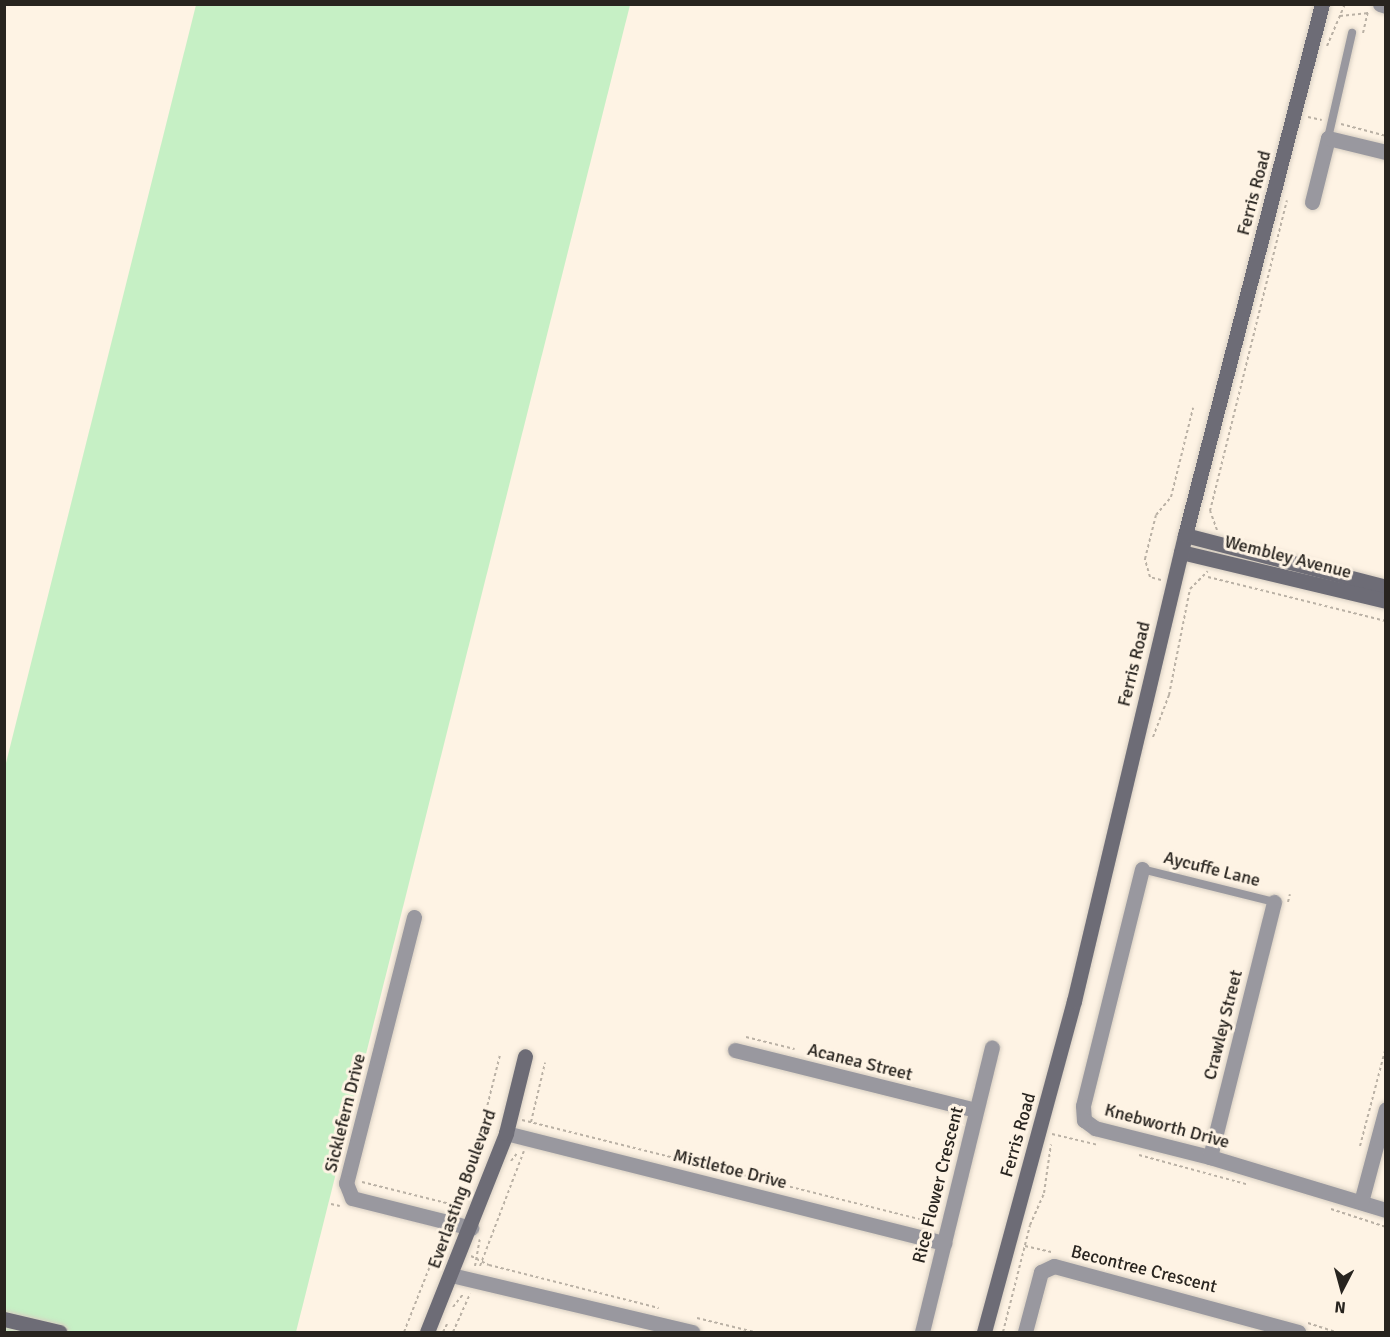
<!DOCTYPE html>
<style>
body{margin:0}
#map{position:relative;width:1390px;height:1337px;overflow:hidden;background:#fef3e4;font-family:Signika,sans-serif}
div>[style]{position:absolute}
[style*='--x']{left:calc(var(--x)*1px);top:calc(var(--y)*1px);width:calc(var(--w)*1px);rotate:calc(var(--a)*1deg)}
.green>*{inset:0;background:#c6f0c5}
.path>*{height:2px;margin-top:-1px;transform-origin:0;background:repeating-linear-gradient(90deg,#bab1a5 0 3px,transparent 0 6px)}
.roads{filter:drop-shadow(0 0 2px #d7cec1) drop-shadow(0 0 2px #d7cec1)}
.lane>*{height:8px;margin:-4px;padding:0 4px;transform-origin:4px;border-radius:4px;background:#99989f}
.street>*{height:15px;margin:-7.5px;padding:0 7.5px;transform-origin:7.5px;border-radius:7.5px;background:#99989f}
.secondary>*{height:15px;margin:-7.5px;padding:0 7.5px;transform-origin:7.5px;border-radius:7.5px;background:#6d6c76}
span{translate:-50% -50%;white-space:nowrap;text-align:center;line-height:1.15;-webkit-text-stroke:6px #fef3e4;paint-order:stroke}
.street-label{font-size:18px;color:#28241f}
.frame{position:absolute;inset:0;border:6px solid #28241f;pointer-events:none}
.north{position:absolute;left:1312px;top:1259px;width:60px;height:60px;-webkit-text-stroke:4px #fef3e4;paint-order:stroke;rotate:186deg;font-size:16px;font-weight:700;line-height:24px;text-align:center;color:#28241f}
.north::after{content:'';display:block;margin:auto;width:21px;height:27px;background:#28241f;clip-path:polygon(50% 0,100% 100%,50% 72%,0 100%)}
</style>
<div id="map">
<div class="green">
<i style="clip-path:polygon(196px 5px,630px 5px,296px 1332px,5px 1332px,5px 767px)"></i>
</div>
<div class="path">
<i style="--x:1340;--y:16;--w:29;--a:-6"></i>
<i style="--x:1363;--y:33;--w:22;--a:-77"></i>
<i style="--x:1327;--y:46;--w:46;--a:-66.8"></i>
<i style="--x:1308;--y:117;--w:14;--a:12"></i>
<i style="--x:1341;--y:124;--w:47;--a:14.9"></i>
<i style="--x:1217;--y:530;--w:20;--a:-110"></i>
<i style="--x:1210;--y:511;--w:320;--a:-76.1"></i>
<i style="--x:1208;--y:577;--w:183;--a:13.9"></i>
<i style="--x:1161;--y:580;--w:11;--a:-165"></i>
<i style="--x:1150;--y:577;--w:19;--a:-106"></i>
<i style="--x:1145;--y:559;--w:45;--a:-76"></i>
<i style="--x:1156;--y:515;--w:23;--a:-50"></i>
<i style="--x:1171;--y:497;--w:92;--a:-76.1"></i>
<i style="--x:1153;--y:737;--w:45;--a:-69.1"></i>
<i style="--x:1169;--y:695;--w:108;--a:-78.8"></i>
<i style="--x:1190;--y:589;--w:25;--a:-45"></i>
<i style="--x:1288;--y:902;--w:8;--a:-76"></i>
<i style="--x:746;--y:1037;--w:50;--a:13.8"></i>
<i style="--x:496;--y:1113;--w:10;--a:-169"></i>
<i style="--x:486;--y:1111;--w:58;--a:-76"></i>
<i style="--x:522;--y:1120;--w:421;--a:14"></i>
<i style="--x:531;--y:1122;--w:61;--a:-76.7"></i>
<i style="--x:1052;--y:1134;--w:47;--a:13.4"></i>
<i style="--x:1360;--y:1146;--w:102;--a:-75.3"></i>
<i style="--x:1139;--y:1155;--w:111;--a:15.2"></i>
<i style="--x:511;--y:1161;--w:11;--a:-52"></i>
<i style="--x:362;--y:1182;--w:95;--a:14"></i>
<i style="--x:454;--y:1205;--w:99;--a:-71.2"></i>
<i style="--x:331;--y:1204;--w:9;--a:13"></i>
<i style="--x:1331;--y:1209;--w:58;--a:18.1"></i>
<i style="--x:443;--y:1234;--w:10;--a:114"></i>
<i style="--x:439;--y:1243;--w:8;--a:23"></i>
<i style="--x:1025;--y:1246;--w:27;--a:13"></i>
<i style="--x:471;--y:1256;--w:20;--a:27"></i>
<i style="--x:489;--y:1265;--w:175;--a:14.2"></i>
<i style="--x:475;--y:1266;--w:27;--a:-80"></i>
<i style="--x:480;--y:1266;--w:123;--a:-69.1"></i>
<i style="--x:453;--y:1307;--w:18;--a:-52"></i>
<i style="--x:697;--y:1318;--w:59;--a:13.8"></i>
<i style="--x:1308;--y:1323;--w:29;--a:18"></i>
<i style="--x:404;--y:1332;--w:96;--a:-68.5"></i>
<i style="--x:443;--y:1332;--w:9;--a:-63"></i>
<i style="--x:453;--y:1332;--w:42;--a:-65.9"></i>
<i style="--x:1003;--y:1332;--w:110;--a:-75.8"></i>
<i style="--x:1030;--y:1225;--w:35;--a:-66"></i>
<i style="--x:1044;--y:1193;--w:49;--a:-81.9"></i>
</div>
<div class="roads">
<div class="lane">
<i style="--x:1328;--y:138;--w:108;--a:-77.1"></i>
<i style="--x:1142;--y:869;--w:136;--a:14"></i>
</div>
<div class="street">
<i style="--x:1380;--y:4;--w:6;--a:18"></i>
<i style="--x:1312;--y:202;--w:66;--a:-76"></i>
<i style="--x:1328;--y:138;--w:60;--a:13.6"></i>
<i style="--x:1142;--y:869;--w:244;--a:104"></i>
<i style="--x:1083;--y:1106;--w:14;--a:86"></i>
<i style="--x:1084;--y:1120;--w:14;--a:36"></i>
<i style="--x:1095;--y:1128;--w:119;--a:14.2"></i>
<i style="--x:1210;--y:1157;--w:184;--a:16.8"></i>
<i style="--x:414;--y:917;--w:275;--a:104.3"></i>
<i style="--x:346;--y:1183;--w:16;--a:68"></i>
<i style="--x:352;--y:1198;--w:123;--a:14.1"></i>
<i style="--x:735;--y:1050;--w:248;--a:14"></i>
<i style="--x:506;--y:1133;--w:452;--a:14.1"></i>
<i style="--x:1210;--y:1157;--w:263;--a:-75.9"></i>
<i style="--x:1361;--y:1202;--w:96;--a:-75"></i>
<i style="--x:451;--y:1275;--w:248;--a:13.3"></i>
<i style="--x:922;--y:1332;--w:293;--a:-76.2"></i>
<i style="--x:1025;--y:1332;--w:62;--a:-75.1"></i>
<i style="--x:1041;--y:1272;--w:14;--a:-25"></i>
<i style="--x:1054;--y:1266;--w:253;--a:15.1"></i>
</div>
<div class="secondary">
<i style="--x:1185;--y:535;--w:208;--a:14.5"></i>
<i style="--x:1181;--y:552;--w:211;--a:13.4"></i>
<i style="--x:4;--y:1319;--w:57;--a:13.3"></i>
<i style="--x:427;--y:1332;--w:214;--a:-68.3"></i>
<i style="--x:506;--y:1133;--w:79;--a:-76.1"></i>
<i style="--x:984;--y:1332;--w:343;--a:-74.8"></i>
<i style="--x:1074;--y:1001;--w:479;--a:-76.6"></i>
<i style="--x:1185;--y:535;--w:548;--a:-75.53"></i>
</div>
</div>
<div class="street-label">
<span style="left:1254px;top:193px;rotate:-75deg">Ferris Road</span>
<span style="left:1288px;top:557px;rotate:14deg">Wembley Avenue</span>
<span style="left:1134px;top:664px;rotate:-76deg">Ferris Road</span>
<span style="left:1212px;top:869px;rotate:14deg">Aycuffe Lane</span>
<span style="left:1223px;top:1025px;rotate:-76deg">Crawley Street</span>
<span style="left:860px;top:1062px;rotate:14deg">Acanea Street</span>
<span style="left:345px;top:1113px;rotate:-76deg">Sicklefern Drive</span>
<span style="left:1167px;top:1126px;rotate:15deg">Knebworth Drive</span>
<span style="left:1018px;top:1135px;rotate:-74deg">Ferris Road</span>
<span style="left:730px;top:1169px;rotate:14deg">Mistletoe Drive</span>
<span style="left:938px;top:1185px;rotate:-76deg">Rice Flower Crescent</span>
<span style="left:462px;top:1189px;rotate:-70deg">Everlasting Boulevard</span>
<span style="left:1144px;top:1269px;rotate:14deg">Becontree Crescent</span>
</div>
<div class="frame"></div>
<div class="north">N</div>
</div>
